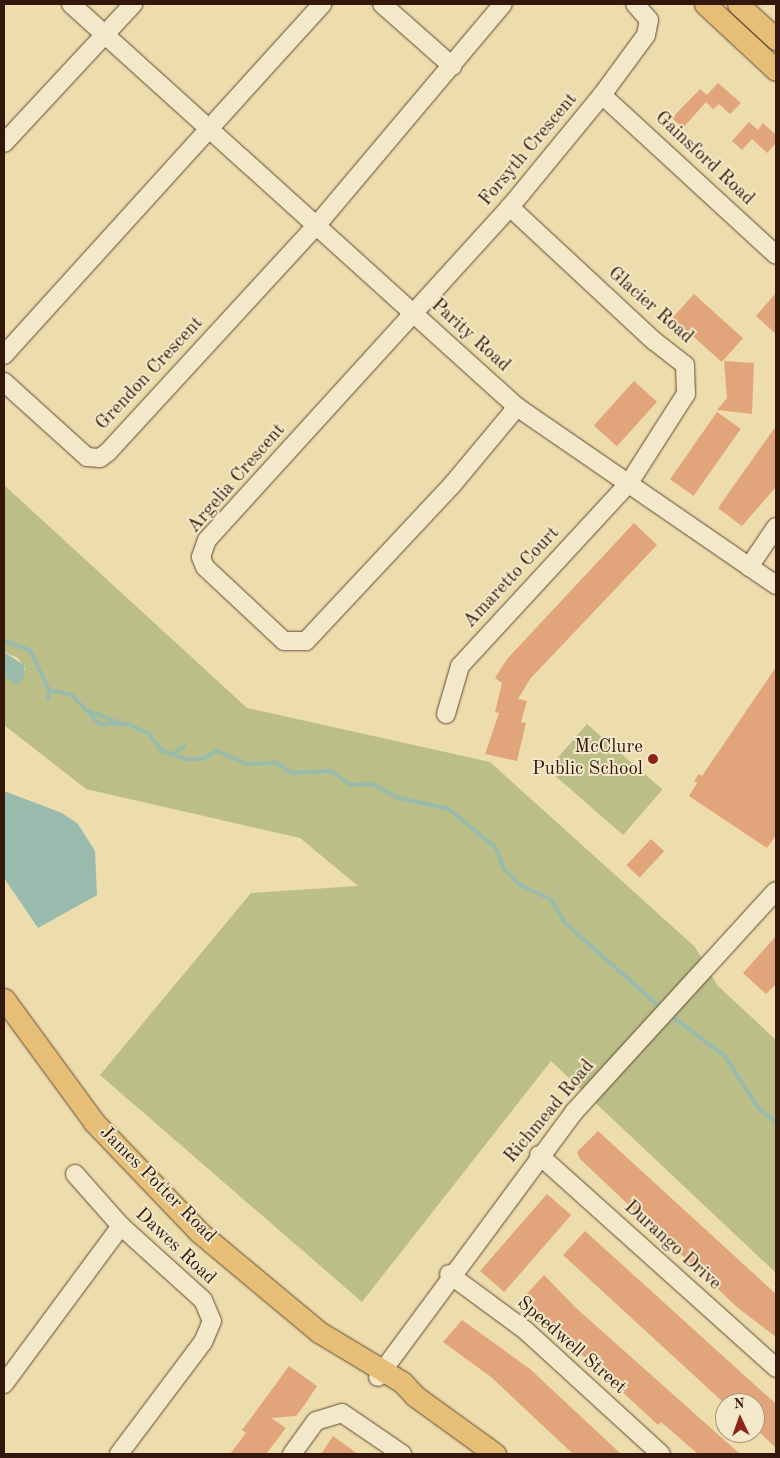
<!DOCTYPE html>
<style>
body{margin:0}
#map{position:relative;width:780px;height:1458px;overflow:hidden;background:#eddcac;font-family:"Old Standard TT",serif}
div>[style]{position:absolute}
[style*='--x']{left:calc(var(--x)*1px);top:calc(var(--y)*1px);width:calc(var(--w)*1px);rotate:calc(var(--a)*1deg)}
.green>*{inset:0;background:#bbbf87;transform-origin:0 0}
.water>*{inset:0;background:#99bbad}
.stream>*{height:4px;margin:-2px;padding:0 2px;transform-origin:2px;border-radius:2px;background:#99bbad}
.building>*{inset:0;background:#e2a57b;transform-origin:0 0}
.roads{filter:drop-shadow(0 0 1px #614832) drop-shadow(0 0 1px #614832)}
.minor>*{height:18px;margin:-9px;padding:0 9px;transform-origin:9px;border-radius:9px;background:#f3e8c9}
.major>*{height:21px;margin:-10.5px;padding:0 10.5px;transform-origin:10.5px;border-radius:10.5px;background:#e6be76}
.dots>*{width:14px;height:14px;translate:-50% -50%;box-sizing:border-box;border:2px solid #f3e8c9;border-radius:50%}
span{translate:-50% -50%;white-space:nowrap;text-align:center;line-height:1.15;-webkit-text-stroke:4px #f3e8c9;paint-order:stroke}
.street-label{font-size:19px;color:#32170a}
.poi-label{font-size:19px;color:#32170a}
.right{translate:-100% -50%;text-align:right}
.frame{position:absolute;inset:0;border:5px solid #32170a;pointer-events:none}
.north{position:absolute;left:715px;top:1393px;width:50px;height:50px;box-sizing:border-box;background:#f3e8c9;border:1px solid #a6947d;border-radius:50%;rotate:357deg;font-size:14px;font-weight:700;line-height:20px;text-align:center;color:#32170a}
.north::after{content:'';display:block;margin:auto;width:18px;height:22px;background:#8f2418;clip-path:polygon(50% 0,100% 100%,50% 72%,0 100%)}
</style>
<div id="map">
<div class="green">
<i style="clip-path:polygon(4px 485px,247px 708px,490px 762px,695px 947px,717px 985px,776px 1040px,776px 1273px,551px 1061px,362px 1302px,100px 1075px,251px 893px,358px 886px,300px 838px,86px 789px,4px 725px,4px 677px,20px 679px,25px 669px,18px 658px,4px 652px)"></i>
<i style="left:587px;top:724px;width:100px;height:60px;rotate:41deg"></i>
</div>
<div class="water">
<i style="clip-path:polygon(4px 652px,24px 665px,24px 677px,17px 685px,4px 677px)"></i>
<i style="clip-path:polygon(4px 791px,62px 813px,78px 824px,95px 851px,97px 895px,38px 928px,4px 878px)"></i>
</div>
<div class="stream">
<i style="--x:4;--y:641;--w:28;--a:19"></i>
<i style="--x:30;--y:650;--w:44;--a:64.6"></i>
<i style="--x:49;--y:690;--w:24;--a:12"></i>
<i style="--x:72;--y:695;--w:40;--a:47"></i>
<i style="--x:99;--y:724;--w:29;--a:0"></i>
<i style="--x:128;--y:724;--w:23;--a:25"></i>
<i style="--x:149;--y:734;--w:21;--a:53"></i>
<i style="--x:162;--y:751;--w:24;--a:19"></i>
<i style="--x:185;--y:759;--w:17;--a:0"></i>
<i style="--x:202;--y:759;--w:17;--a:-28"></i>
<i style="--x:217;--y:751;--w:33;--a:23"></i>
<i style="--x:247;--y:764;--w:30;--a:-2"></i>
<i style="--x:277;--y:763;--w:18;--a:34"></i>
<i style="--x:292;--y:773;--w:39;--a:-3"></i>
<i style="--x:331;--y:771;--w:24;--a:36"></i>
<i style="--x:350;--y:785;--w:22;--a:-3"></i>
<i style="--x:372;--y:784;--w:27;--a:28"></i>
<i style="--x:396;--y:797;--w:54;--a:12.8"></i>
<i style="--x:449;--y:809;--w:61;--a:39.7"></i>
<i style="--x:496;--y:848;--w:22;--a:69"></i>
<i style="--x:504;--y:869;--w:23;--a:45"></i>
<i style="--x:520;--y:885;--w:35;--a:25"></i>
<i style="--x:552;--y:900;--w:26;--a:61"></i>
<i style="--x:565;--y:923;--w:128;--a:41.5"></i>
<i style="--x:48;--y:698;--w:8;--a:-83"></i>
<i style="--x:87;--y:710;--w:35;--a:22"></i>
<i style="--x:172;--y:755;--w:15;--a:-37"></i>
<i style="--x:669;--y:1014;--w:70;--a:36.9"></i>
<i style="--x:725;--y:1056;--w:63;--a:57.3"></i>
<i style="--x:759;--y:1109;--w:21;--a:37"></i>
</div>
<div class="building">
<i style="clip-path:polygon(718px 83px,741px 103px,730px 114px,719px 104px,713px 109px,706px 102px,683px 128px,672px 118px,700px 89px,707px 95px)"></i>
<i style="clip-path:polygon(749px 122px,758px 130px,763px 123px,776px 135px,776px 143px,767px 153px,752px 139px,742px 150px,732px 141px)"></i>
<i style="clip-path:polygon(776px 293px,776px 334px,756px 316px)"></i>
<i style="left:694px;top:294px;width:66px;height:32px;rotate:42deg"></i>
<i style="clip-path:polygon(724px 361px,754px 363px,752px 414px,717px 410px,727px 398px)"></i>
<i style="left:634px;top:381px;width:31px;height:60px;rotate:42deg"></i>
<i style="left:717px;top:412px;width:29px;height:82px;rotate:35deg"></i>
<i style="clip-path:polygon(776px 426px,776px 487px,742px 526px,718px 508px)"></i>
<i style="clip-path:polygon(634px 523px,657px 545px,530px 679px,518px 699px,527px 701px,521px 722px,526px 723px,517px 761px,485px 754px,499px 713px,495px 712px,502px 683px,495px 678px,507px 659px)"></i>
<i style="clip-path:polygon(776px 667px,776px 835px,767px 848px,689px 796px,697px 783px,694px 781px,699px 774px,702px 776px)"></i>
<i style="left:651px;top:839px;width:18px;height:36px;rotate:43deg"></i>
<i style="clip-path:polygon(776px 936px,776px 984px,766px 994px,743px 973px)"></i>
<i style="clip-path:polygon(598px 1131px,776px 1294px,776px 1337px,738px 1308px,580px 1159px,577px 1152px)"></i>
<i style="left:547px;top:1194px;width:32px;height:102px;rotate:41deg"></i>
<i style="clip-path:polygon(585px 1231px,776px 1404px,776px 1448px,755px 1428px,755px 1403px,724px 1403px,563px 1255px)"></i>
<i style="clip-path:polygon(544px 1275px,576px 1308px,740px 1454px,698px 1454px,661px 1422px,658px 1425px,522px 1299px)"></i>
<i style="clip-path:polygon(462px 1320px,530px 1369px,621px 1454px,573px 1454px,491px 1377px,443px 1342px)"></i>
<i style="clip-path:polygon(289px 1366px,317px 1386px,305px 1404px,296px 1416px,271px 1418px,286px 1428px,266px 1454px,230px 1454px,246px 1433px,242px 1430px)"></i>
<i style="clip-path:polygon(333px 1436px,358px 1454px,321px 1454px)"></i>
</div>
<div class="roads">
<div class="minor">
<i style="--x:71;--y:4;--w:601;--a:42.1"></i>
<i style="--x:517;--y:407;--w:314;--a:34.5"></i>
<i style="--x:382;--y:4;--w:94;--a:41.5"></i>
<i style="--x:602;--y:95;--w:236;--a:42.6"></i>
<i style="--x:4;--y:143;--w:190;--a:-47.1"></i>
<i style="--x:4;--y:355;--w:474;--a:-47.8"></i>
<i style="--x:4;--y:382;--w:112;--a:42.1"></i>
<i style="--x:87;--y:457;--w:13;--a:4"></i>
<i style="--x:100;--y:458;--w:10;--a:-37"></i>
<i style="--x:108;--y:452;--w:307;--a:-47.4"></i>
<i style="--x:316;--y:226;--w:290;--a:-49.9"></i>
<i style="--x:517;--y:407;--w:102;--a:129.8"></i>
<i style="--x:452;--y:485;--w:214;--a:133.1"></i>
<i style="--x:306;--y:641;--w:22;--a:180"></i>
<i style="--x:284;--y:641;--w:108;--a:-136.9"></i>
<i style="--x:205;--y:567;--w:11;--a:-112"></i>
<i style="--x:201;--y:557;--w:18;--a:-71"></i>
<i style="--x:207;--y:540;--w:450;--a:-47.7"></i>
<i style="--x:510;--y:207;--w:145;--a:-50.6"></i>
<i style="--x:602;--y:95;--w:74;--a:-53.7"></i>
<i style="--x:646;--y:35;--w:15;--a:-79"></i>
<i style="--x:649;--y:20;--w:21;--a:-131"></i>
<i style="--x:749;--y:567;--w:48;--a:-56"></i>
<i style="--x:446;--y:714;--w:50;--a:-73.7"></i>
<i style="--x:460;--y:666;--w:249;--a:-47.3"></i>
<i style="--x:629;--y:483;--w:106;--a:-57.4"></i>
<i style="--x:686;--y:394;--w:29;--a:-92"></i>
<i style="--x:685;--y:365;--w:39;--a:-142"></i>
<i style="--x:654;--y:341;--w:197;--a:-137.1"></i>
<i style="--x:539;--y:1155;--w:319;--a:41.9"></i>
<i style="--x:75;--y:1174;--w:69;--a:48.5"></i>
<i style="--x:121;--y:1226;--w:110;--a:42.1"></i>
<i style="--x:203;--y:1300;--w:23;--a:67"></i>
<i style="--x:212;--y:1321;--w:23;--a:113"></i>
<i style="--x:203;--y:1342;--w:140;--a:126.9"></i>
<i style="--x:449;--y:1274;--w:94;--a:36.4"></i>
<i style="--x:525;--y:1330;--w:184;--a:42.4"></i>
<i style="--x:378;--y:1377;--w:330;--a:-53.5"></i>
<i style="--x:574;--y:1112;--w:299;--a:-47.6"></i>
<i style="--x:4;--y:1384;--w:197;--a:-53.5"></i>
<i style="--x:292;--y:1454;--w:41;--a:-54"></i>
<i style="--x:316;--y:1421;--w:27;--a:-17"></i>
<i style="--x:342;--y:1413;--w:73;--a:34.3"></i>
</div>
<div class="major">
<i style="--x:705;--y:4;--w:97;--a:42.9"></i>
<i style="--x:738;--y:4;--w:52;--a:42.6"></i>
<i style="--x:4;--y:999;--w:152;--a:53.8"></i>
<i style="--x:94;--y:1122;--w:152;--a:46.3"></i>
<i style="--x:199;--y:1232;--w:156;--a:39.8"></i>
<i style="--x:319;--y:1332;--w:97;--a:31.1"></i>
<i style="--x:402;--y:1382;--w:19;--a:47"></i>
<i style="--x:415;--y:1396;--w:99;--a:35.9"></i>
</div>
</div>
<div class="dots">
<i style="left:653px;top:759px;background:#8f2418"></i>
</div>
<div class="street-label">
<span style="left:529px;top:150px;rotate:-50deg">Forsyth Crescent</span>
<span style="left:704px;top:159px;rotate:43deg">Gainsford Road</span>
<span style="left:650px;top:306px;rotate:41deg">Glacier Road</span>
<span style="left:470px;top:336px;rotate:42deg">Parity Road</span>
<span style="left:150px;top:374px;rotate:-47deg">Grendon Crescent</span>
<span style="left:237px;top:479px;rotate:-49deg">Argelia Crescent</span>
<span style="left:512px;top:578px;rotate:-47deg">Amaretto Court</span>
<span style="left:550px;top:1112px;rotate:-50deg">Richmead Road</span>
<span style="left:157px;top:1185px;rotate:45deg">James Potter Road</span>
<span style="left:672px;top:1246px;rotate:42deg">Durango Drive</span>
<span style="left:175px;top:1247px;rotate:43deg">Dawes Road</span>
<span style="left:571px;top:1346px;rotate:41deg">Speedwell Street</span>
</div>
<div class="poi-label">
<span class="right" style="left:643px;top:759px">McClure<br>Public School</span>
</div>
<div class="frame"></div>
<div class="north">N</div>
</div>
